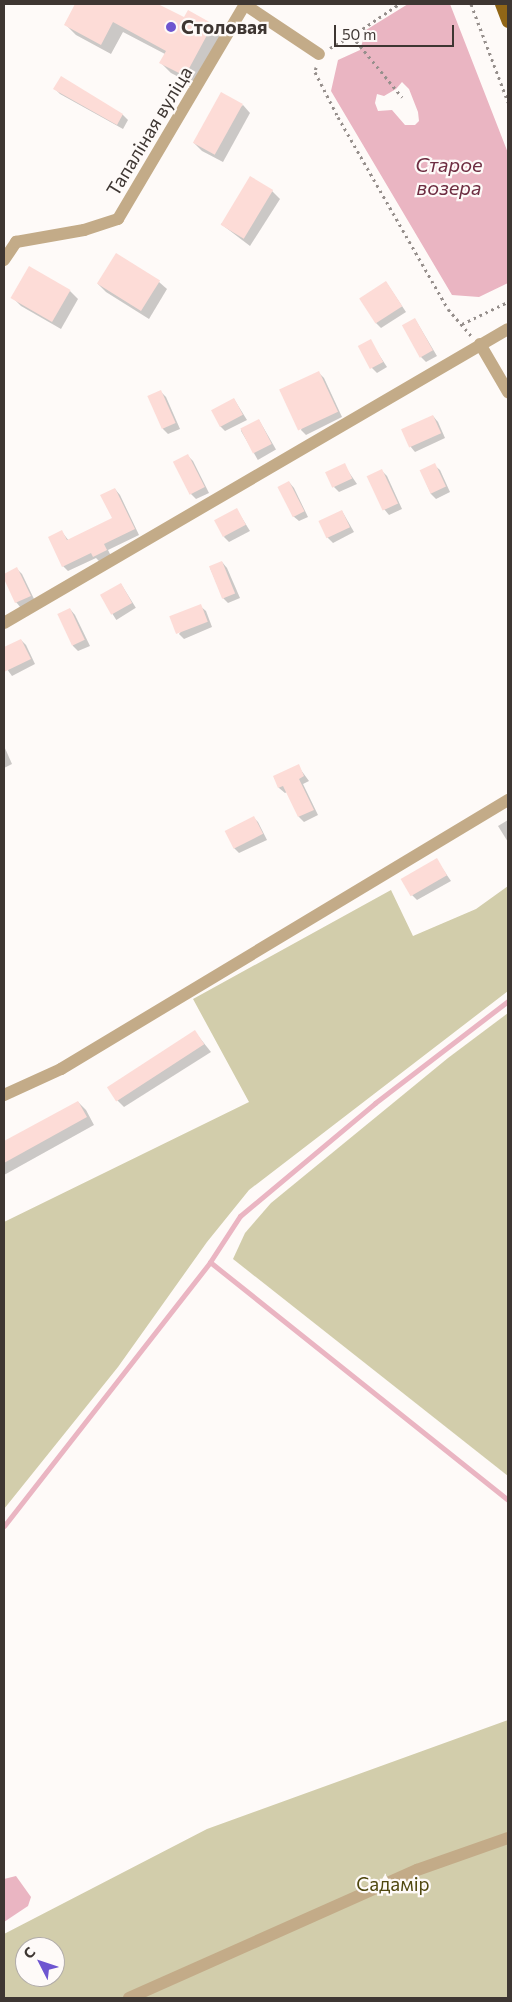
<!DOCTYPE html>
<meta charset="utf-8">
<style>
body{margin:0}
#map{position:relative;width:512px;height:2002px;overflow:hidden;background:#fefaf8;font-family:Commissioner,sans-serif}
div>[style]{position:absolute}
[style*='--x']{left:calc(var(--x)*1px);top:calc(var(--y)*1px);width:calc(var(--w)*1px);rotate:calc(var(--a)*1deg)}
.green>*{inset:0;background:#d2cdab}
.water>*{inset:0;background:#eab5c2}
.shadow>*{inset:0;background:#0003;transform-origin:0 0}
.stream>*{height:5px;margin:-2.5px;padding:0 2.5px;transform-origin:2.5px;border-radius:2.5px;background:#eab5c2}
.building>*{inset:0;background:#fddcd7;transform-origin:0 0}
.path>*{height:3px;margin-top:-1.5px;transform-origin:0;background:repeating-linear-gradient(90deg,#968f8c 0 2.5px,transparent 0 6.5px)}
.minor>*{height:12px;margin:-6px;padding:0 6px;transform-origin:6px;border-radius:6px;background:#c3ab88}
.major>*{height:12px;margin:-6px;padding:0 6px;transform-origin:6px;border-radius:6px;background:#916617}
.dots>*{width:14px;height:14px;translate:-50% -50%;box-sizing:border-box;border:2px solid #fefaf8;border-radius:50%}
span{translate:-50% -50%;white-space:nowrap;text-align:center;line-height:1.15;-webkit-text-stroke:4.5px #fefaf8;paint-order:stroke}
.poi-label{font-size:19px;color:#3e3632;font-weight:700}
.left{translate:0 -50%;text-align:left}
.street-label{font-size:19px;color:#3e3632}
.park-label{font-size:19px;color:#50480f}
.water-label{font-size:20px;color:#6e2e42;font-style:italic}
.frame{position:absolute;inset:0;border:5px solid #3e3632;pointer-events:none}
.north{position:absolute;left:15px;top:1937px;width:50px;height:50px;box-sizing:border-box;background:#fefaf8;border:1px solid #b1aca9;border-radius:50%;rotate:311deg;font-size:14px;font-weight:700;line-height:20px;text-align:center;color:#3e3632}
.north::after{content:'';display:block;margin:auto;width:18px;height:22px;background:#6e56d0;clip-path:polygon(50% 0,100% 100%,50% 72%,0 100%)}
.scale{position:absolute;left:334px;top:25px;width:120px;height:22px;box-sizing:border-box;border:2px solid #3e3632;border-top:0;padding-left:6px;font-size:15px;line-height:18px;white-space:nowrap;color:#3e3632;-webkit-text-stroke:4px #fefaf8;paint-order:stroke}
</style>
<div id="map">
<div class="green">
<i style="clip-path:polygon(508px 886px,508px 991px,249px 1190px,207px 1242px,118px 1367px,4px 1509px,4px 1222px,249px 1102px,193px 999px,391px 890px,413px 936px,476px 909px)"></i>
<i style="clip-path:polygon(508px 1013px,508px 1476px,233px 1259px,245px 1233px,271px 1203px,448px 1058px)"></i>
<i style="clip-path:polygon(evenodd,508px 1720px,508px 1998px,4px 1998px,4px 1934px,207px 1829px,508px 1720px,25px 1947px,55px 1947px,55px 1977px,25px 1977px,25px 1947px)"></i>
</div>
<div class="water">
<i style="clip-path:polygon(evenodd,408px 4px,450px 4px,508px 153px,508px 283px,479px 297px,452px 295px,331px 91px,338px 60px,360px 50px,366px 30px,408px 4px,402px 82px,409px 89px,418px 112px,419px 121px,415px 125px,405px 125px,392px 110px,378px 111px,375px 103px,377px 94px,384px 96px,396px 89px,402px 82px)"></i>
<i style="clip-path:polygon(16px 1876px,31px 1897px,28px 1906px,4px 1922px,4px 1879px)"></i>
</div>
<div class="shadow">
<i style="clip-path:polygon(76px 4px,156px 4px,184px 19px,212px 25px,222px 35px,196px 86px,171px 73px,161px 63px,165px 54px,123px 32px,111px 54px,76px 35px,65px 24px)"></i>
<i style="clip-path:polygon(61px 78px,123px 115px,128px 120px,123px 129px,60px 94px,55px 89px)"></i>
<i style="clip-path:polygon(243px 105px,250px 113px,223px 162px,202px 151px,194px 143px)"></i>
<i style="clip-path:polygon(272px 191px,280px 199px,250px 246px,221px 224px)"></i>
<i style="clip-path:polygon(159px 282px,167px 289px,149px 319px,106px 292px,98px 284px)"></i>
<i style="clip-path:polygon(386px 282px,406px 312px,381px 328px,376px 323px)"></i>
<i style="clip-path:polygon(70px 291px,78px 299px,61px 329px,21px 306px,13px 298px)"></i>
<i style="clip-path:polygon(415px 319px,437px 356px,426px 362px,421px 357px)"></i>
<i style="clip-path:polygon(370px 341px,387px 367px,377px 373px,372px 368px)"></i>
<i style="clip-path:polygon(319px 373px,324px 378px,342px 417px,306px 435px,301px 430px)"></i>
<i style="clip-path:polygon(161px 392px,166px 397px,180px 429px,168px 434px,163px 429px)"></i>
<i style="clip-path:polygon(234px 399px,247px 420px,225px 431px,220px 426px)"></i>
<i style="clip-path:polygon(433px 416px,438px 422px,445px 438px,415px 452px,410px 446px)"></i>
<i style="left:259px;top:420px;width:34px;height:21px;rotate:60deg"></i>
<i style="clip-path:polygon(188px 456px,193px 461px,209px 493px,196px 499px,191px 494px)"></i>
<i style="clip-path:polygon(344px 465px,357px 484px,339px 492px,334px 487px)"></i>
<i style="clip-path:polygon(434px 465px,440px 470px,450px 492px,436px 499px,431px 494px,421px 471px)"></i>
<i style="clip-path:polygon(382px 471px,387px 476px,402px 509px,389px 515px,384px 509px)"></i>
<i style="clip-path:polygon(289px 482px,294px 488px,308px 517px,299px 521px,293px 516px)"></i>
<i style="clip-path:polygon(115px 489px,120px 495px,139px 535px,108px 550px,111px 556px,99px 561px,96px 558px,68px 571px,63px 566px,62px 532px,69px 541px,113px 519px)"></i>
<i style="clip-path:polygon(237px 510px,250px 531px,229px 542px,224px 537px)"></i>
<i style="clip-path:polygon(342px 511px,354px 532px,333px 543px,327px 537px)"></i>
<i style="clip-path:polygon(222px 562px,227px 568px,240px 598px,228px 603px,223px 598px,210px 568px)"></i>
<i style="clip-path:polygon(17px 569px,22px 574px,35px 601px,21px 608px,16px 602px,4px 576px)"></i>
<i style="left:121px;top:584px;width:28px;height:23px;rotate:58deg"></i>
<i style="clip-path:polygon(200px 606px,206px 611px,212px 627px,184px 639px,179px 634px)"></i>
<i style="clip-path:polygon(70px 609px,75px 615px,90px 646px,78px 651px,73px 646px)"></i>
<i style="clip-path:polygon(21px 640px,26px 645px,35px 664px,12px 676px,4px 665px,4px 648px)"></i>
<i style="clip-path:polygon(4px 746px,12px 764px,4px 768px)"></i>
<i style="clip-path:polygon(298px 766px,309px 781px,303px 784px,318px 815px,304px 822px,299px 817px,287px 792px,285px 793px,279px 788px,274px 777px)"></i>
<i style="clip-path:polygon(253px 817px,258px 822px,267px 840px,239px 853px,234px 848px)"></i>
<i style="clip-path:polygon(508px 820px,508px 842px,498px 826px)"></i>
<i style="clip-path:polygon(436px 859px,451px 881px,417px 900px,412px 895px)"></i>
<i style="clip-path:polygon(195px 1032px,211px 1052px,124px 1107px,116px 1099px)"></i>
<i style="clip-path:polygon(78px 1102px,86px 1110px,94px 1125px,4px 1175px,4px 1142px)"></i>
</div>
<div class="stream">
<i style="--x:210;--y:1262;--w:381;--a:38.6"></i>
<i style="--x:4;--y:1526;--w:335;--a:-52"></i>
<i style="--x:210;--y:1262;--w:55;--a:-56.9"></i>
<i style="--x:240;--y:1216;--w:176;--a:-39.9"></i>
<i style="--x:375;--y:1103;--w:168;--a:-37.5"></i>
</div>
<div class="building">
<i style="clip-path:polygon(75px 4px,158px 4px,184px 17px,188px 10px,213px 24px,185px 76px,159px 63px,166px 51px,113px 22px,101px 45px,64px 25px)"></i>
<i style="clip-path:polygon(61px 76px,123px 114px,117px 125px,53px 89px)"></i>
<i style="left:221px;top:92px;width:25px;height:58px;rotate:29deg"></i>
<i style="left:250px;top:176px;width:27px;height:57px;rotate:31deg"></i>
<i style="left:116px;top:253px;width:52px;height:36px;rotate:32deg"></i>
<i style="left:29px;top:266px;width:48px;height:37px;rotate:30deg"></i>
<i style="left:386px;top:281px;width:30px;height:32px;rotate:57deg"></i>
<i style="left:415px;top:318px;width:37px;height:15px;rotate:61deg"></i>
<i style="left:371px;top:339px;width:26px;height:15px;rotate:62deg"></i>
<i style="left:319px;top:371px;width:45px;height:44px;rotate:65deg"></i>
<i style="left:161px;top:390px;width:36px;height:15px;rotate:66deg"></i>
<i style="left:234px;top:398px;width:19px;height:26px;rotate:62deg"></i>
<i style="left:433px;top:415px;width:20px;height:35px;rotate:66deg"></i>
<i style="left:259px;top:419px;width:28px;height:21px;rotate:63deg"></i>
<i style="left:188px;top:454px;width:37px;height:17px;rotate:63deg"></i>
<i style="left:345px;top:463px;width:17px;height:22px;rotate:65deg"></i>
<i style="left:435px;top:463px;width:26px;height:17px;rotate:65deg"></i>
<i style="left:382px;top:469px;width:38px;height:17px;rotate:65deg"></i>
<i style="left:289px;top:481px;width:34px;height:13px;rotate:63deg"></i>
<i style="clip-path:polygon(115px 488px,135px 529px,104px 544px,107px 550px,93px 557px,91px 553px,62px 567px,48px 537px,62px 530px,67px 540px,112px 518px,100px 495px)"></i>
<i style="left:237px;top:508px;width:19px;height:26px;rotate:62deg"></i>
<i style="left:342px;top:510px;width:19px;height:26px;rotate:65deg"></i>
<i style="left:222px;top:561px;width:35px;height:14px;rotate:68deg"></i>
<i style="clip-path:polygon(17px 567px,31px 596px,15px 603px,4px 579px,4px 574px)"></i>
<i style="left:121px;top:583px;width:23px;height:24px;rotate:61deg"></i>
<i style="left:201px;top:604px;width:19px;height:34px;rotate:69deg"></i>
<i style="left:70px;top:608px;width:35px;height:14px;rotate:65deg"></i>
<i style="clip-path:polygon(21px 639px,31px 659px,4px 672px,4px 647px)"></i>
<i style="clip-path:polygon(299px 764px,304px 776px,299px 779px,314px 810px,298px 817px,283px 786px,278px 788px,273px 776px)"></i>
<i style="left:254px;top:816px;width:20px;height:33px;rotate:63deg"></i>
<i style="left:437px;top:858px;width:20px;height:42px;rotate:60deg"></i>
<i style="left:195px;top:1030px;width:17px;height:105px;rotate:57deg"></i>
<i style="clip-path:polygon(78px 1101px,87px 1117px,4px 1163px,4px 1141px)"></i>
</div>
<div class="path">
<i style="--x:471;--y:4;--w:105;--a:69.3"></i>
<i style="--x:352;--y:36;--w:79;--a:50.7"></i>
<i style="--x:330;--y:48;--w:25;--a:-29"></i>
<i style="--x:352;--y:36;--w:57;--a:-34.2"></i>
<i style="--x:316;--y:67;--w:5;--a:101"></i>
<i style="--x:315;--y:72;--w:51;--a:62.9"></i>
<i style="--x:338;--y:117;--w:221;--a:60.2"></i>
<i style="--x:448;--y:309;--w:35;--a:49"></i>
<i style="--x:462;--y:324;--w:51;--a:-25.6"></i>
</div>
<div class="minor">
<i style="--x:244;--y:4;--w:90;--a:33.7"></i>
<i style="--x:4;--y:260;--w:22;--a:-56"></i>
<i style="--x:16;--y:242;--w:69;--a:-10"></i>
<i style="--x:84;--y:230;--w:36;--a:-18"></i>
<i style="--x:118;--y:219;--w:250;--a:-59.4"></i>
<i style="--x:480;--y:344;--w:56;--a:59.7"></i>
<i style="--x:4;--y:623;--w:583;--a:-30.26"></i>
<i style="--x:4;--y:1095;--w:63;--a:-24.5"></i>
<i style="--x:61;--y:1069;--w:522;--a:-31.04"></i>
<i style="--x:129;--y:1998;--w:315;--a:-24"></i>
<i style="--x:417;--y:1870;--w:96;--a:-19.4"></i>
</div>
<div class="major">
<i style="--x:501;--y:4;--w:19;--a:69"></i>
</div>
<div class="dots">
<i style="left:171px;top:27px;background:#6e56d0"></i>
</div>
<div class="poi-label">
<span class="left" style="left:181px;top:27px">Столовая</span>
</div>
<div class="street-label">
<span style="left:149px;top:131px;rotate:-59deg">Тапаліная вуліца</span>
</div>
<div class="park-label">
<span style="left:393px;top:1884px">Садамір</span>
</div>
<div class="water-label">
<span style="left:449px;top:176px">Старое<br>возера</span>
</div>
<div class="frame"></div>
<div class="north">С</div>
<div class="scale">50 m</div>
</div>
